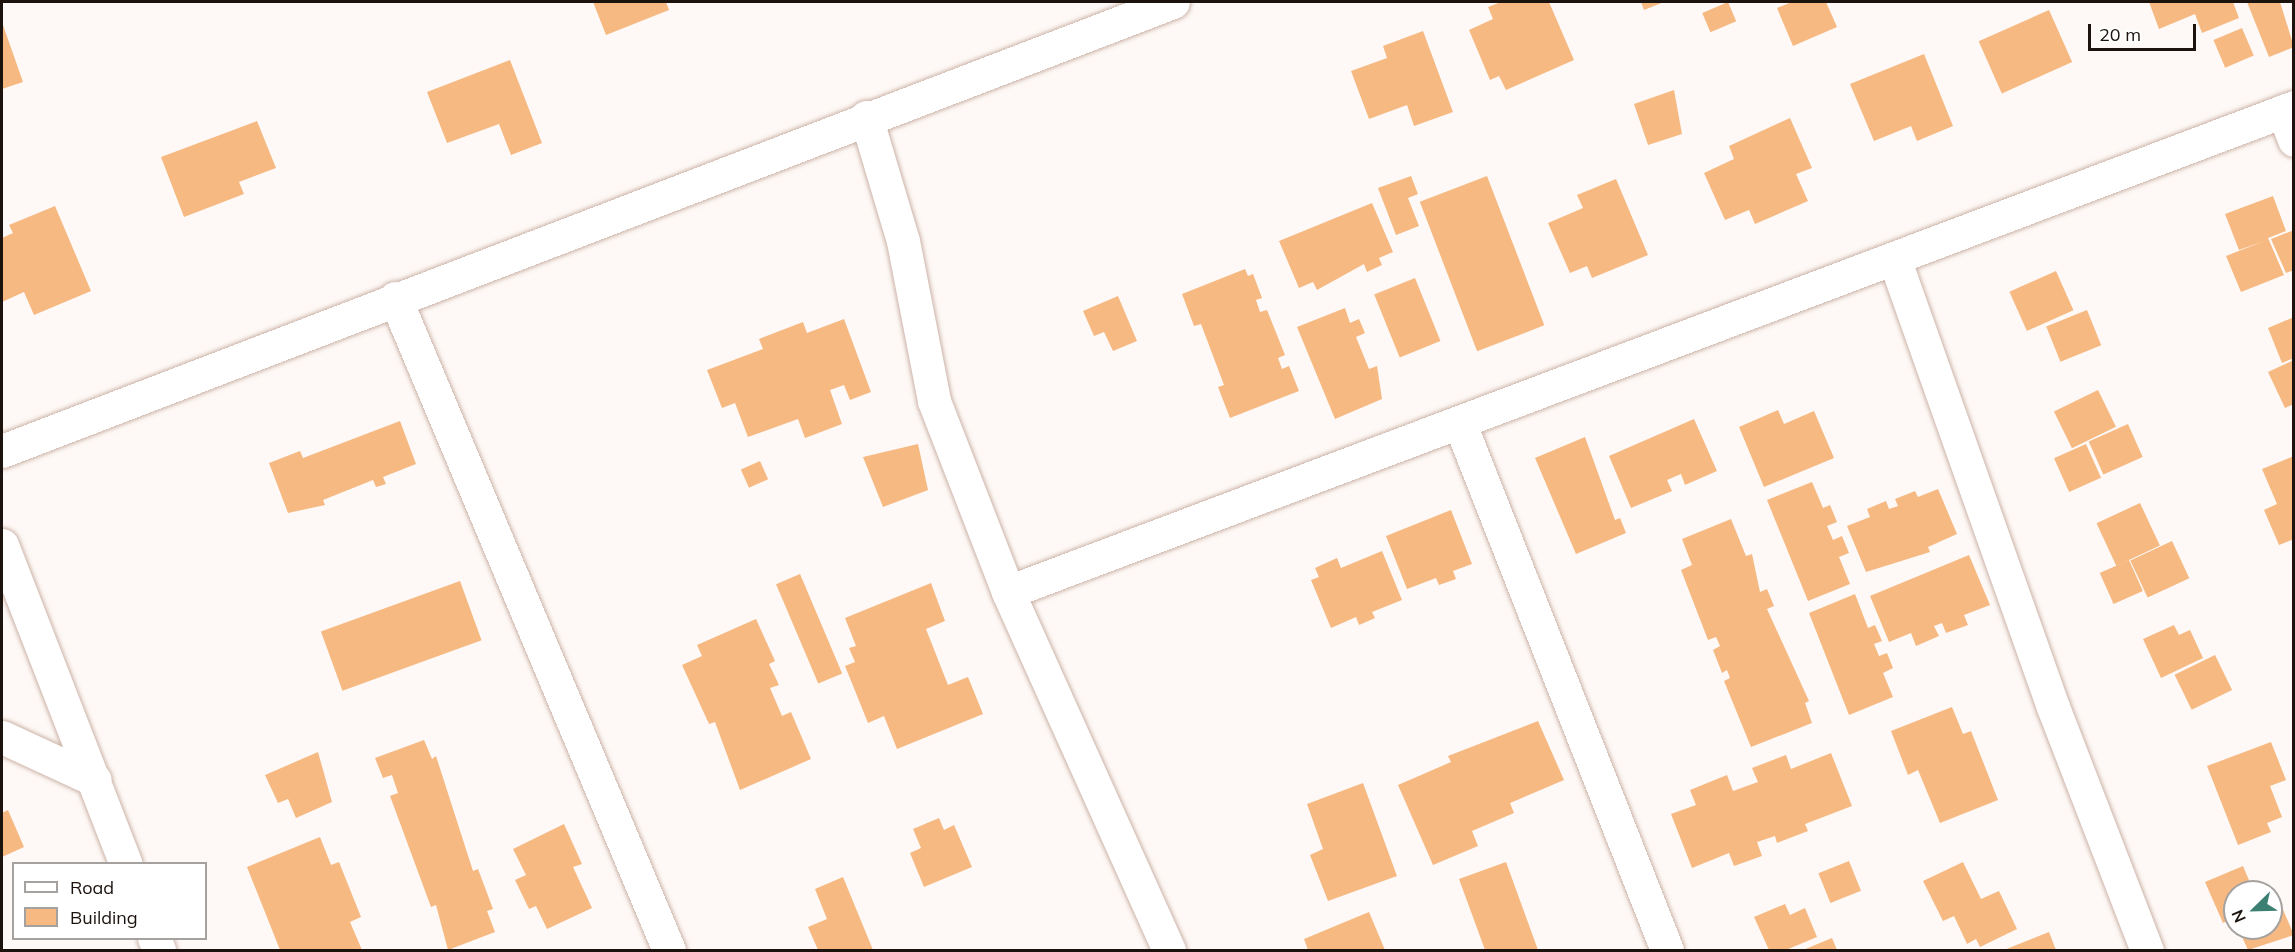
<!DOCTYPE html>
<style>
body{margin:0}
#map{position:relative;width:2295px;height:952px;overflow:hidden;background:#fef9f6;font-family:Mulish,sans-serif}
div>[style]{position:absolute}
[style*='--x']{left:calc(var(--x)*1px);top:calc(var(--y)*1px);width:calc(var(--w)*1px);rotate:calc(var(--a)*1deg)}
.building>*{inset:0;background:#f6b982;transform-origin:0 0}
.roads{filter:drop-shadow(0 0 2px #ccb3a8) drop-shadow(0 0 2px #ccb3a8)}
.minor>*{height:33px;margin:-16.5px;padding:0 16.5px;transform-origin:16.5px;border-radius:16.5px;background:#fff}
span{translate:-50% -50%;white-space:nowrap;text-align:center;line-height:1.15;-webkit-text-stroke:5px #fff;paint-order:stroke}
.frame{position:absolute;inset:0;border:3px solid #1c130f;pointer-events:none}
.legend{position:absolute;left:12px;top:862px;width:195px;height:78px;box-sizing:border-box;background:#fff;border:2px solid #a4a19f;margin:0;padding:8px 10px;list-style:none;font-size:18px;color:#1c130f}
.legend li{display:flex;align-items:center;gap:12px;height:30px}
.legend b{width:30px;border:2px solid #a4a19f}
.north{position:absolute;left:2223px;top:880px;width:60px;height:60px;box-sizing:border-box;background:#fff;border:2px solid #a4a19f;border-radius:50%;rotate:247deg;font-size:16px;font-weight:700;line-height:24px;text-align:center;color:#1c130f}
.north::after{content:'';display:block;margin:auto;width:21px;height:27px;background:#3c8074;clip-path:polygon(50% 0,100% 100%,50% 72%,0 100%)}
.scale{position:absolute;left:2088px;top:24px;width:108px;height:27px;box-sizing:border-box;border:3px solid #1c130f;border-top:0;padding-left:8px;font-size:18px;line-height:21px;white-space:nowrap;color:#1c130f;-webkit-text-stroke:4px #fff;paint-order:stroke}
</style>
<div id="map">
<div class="building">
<i style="clip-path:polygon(593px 2px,666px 2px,669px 10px,606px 35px)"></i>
<i style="clip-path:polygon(1501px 2px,1549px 2px,1574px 60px,1506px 90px,1499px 76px,1490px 80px,1469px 30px,1493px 19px,1488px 7px)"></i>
<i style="clip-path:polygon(1641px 2px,1664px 2px,1644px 10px)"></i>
<i style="left:1728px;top:2px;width:21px;height:28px;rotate:67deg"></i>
<i style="clip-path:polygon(1792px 2px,1826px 2px,1837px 27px,1793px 46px,1777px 8px)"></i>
<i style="clip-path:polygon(2149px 2px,2233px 2px,2239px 18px,2202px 33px,2195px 14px,2159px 29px)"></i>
<i style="clip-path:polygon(2247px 2px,2280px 2px,2294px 47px,2269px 57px)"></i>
<i style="left:2049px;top:10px;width:57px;height:77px;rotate:66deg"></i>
<i style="clip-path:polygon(3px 25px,23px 82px,2px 89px,2px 26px)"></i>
<i style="left:2242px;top:28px;width:30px;height:31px;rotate:67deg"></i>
<i style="clip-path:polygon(1423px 31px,1453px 112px,1414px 126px,1407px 105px,1369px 119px,1351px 71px,1387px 58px,1383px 46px)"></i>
<i style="clip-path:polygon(1924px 54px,1953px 126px,1917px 141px,1911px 126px,1874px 141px,1850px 84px)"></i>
<i style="clip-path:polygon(510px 60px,542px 143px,511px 155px,499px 124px,447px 143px,427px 92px)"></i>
<i style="clip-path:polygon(1674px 90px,1682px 134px,1648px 145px,1634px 104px)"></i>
<i style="clip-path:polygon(1790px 118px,1812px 168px,1796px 174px,1808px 201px,1755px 224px,1749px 210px,1725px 220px,1704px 173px,1734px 159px,1729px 146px)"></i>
<i style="clip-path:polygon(257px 121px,276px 168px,239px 182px,244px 194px,184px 217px,161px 157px)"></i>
<i style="clip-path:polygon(1411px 176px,1418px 194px,1408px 198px,1419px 226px,1396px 235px,1378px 188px)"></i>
<i style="left:1487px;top:176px;width:160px;height:72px;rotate:69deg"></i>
<i style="clip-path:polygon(1616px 179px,1648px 255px,1592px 278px,1587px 266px,1570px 273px,1548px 223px,1583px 208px,1577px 195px)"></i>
<i style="clip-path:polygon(2273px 196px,2286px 231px,2268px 238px,2284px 275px,2241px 292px,2226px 256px,2264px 241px,2239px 250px,2225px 214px)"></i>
<i style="clip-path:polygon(1372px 203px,1393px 252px,1379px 258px,1382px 265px,1367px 272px,1364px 264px,1317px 290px,1313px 282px,1299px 288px,1279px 241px)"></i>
<i style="clip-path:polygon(55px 206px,91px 291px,34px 315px,24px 292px,2px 302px,2px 238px,13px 233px,9px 225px)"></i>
<i style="clip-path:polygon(2294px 230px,2294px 270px,2286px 273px,2271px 239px)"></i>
<i style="clip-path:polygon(1245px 269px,1248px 276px,1253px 274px,1262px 298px,1256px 300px,1260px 312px,1267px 310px,1285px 355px,1278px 358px,1282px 369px,1289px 366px,1299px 391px,1230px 418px,1218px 387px,1224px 385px,1201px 324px,1194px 326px,1182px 294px)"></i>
<i style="left:2056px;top:271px;width:43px;height:51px;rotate:66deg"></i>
<i style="left:1415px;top:278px;width:68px;height:44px;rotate:68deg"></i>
<i style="clip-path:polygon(1118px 296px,1137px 341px,1113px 351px,1104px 332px,1094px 336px,1083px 311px)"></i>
<i style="clip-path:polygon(1345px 308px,1350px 323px,1359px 319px,1365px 333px,1356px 337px,1369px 369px,1377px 366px,1382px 399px,1335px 419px,1297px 327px)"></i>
<i style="left:2087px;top:310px;width:38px;height:44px;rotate:68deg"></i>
<i style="clip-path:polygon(2294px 317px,2294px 358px,2282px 363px,2268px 328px)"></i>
<i style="clip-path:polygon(844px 319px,871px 392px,850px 400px,844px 385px,830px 390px,842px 424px,805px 438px,798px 419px,748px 437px,735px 403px,722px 408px,707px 370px,763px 349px,759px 339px,803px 322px,807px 333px)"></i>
<i style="clip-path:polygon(2294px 360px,2294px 404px,2285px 408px,2268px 372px)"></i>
<i style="left:2098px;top:390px;width:41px;height:49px;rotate:64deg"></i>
<i style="clip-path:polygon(1778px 410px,1784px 424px,1814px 411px,1834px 458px,1764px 487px,1739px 427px)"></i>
<i style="clip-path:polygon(1694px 419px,1717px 471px,1685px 485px,1681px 474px,1667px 480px,1672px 491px,1631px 508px,1609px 456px)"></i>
<i style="clip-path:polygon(400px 421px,416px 464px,383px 477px,386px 484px,376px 487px,373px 480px,323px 500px,325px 505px,288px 513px,269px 463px,300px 451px,303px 458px)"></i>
<i style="left:2128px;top:424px;width:36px;height:43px;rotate:66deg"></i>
<i style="clip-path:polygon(1585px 437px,1615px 520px,1620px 518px,1626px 533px,1576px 554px,1535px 458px)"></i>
<i style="clip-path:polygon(918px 444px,928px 490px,883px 507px,863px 457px)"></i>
<i style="left:2086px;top:444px;width:37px;height:35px;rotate:66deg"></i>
<i style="clip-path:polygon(2294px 456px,2294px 539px,2279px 545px,2264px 510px,2277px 504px,2262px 469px)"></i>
<i style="left:760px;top:461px;width:20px;height:21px;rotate:66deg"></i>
<i style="clip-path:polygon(1812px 482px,1823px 508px,1830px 505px,1837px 522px,1827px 526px,1833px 540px,1842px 536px,1849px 553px,1839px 557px,1850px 584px,1808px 601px,1767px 500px)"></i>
<i style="clip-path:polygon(1938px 489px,1957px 534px,1928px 547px,1930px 552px,1866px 572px,1847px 526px,1870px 517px,1867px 509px,1886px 501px,1889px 509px,1898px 506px,1895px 499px,1915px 491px,1918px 497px)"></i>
<i style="left:2140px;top:503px;width:47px;height:48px;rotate:65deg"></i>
<i style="clip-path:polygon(1451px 510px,1472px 564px,1453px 571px,1456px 579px,1439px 585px,1436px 578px,1407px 589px,1386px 536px)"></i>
<i style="clip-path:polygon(1731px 519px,1746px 556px,1752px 554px,1760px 592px,1767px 589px,1774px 606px,1767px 609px,1809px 701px,1805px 703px,1812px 723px,1751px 747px,1724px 681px,1730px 678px,1727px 670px,1722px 673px,1713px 650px,1720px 646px,1716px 637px,1708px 640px,1681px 570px,1692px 565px,1682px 539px)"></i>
<i style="left:2172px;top:541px;width:41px;height:46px;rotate:65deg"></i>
<i style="clip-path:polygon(1382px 551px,1402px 600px,1372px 612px,1375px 618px,1359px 625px,1356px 617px,1331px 628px,1311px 580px,1319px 577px,1315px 568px,1337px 558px,1341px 568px)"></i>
<i style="clip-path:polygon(1969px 555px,1990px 605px,1964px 615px,1968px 625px,1946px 633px,1942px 623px,1934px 626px,1939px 636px,1916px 646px,1911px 633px,1889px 642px,1870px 596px)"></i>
<i style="left:2129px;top:560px;width:34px;height:32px;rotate:66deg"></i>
<i style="left:800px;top:574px;width:108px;height:26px;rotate:67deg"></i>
<i style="left:460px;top:581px;width:63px;height:148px;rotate:70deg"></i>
<i style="clip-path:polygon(931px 583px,945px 621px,926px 629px,948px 685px,968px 677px,983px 714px,897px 749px,884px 716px,868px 723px,845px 666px,855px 662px,849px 648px,856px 646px,845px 618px)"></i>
<i style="clip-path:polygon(1855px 594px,1868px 628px,1875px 625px,1882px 641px,1874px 644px,1879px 656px,1887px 653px,1893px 668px,1883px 673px,1893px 697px,1849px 715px,1809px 613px)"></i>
<i style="clip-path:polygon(756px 619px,775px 661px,769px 664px,779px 685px,770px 688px,782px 716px,791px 712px,811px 759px,740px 790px,715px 722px,709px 724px,682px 665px,702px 656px,697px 645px)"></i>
<i style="clip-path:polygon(2174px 625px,2179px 635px,2190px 630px,2203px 658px,2161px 678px,2143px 639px)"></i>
<i style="left:2215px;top:655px;width:39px;height:45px;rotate:64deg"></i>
<i style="clip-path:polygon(1952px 707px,1963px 734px,1971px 731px,1998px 800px,1940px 823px,1918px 770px,1908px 775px,1891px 731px)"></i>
<i style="clip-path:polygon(1538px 721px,1564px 780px,1510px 803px,1514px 813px,1472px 831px,1478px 846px,1433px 865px,1398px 785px,1451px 762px,1448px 756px)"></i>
<i style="clip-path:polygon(424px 740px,432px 759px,436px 756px,473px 871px,478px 869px,493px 909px,487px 911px,495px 932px,448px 950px,436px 905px,431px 907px,390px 796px,398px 793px,392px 775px,383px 778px,375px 758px)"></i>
<i style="clip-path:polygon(2271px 742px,2286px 780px,2270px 786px,2282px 817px,2267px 823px,2271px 832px,2238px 845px,2207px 766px)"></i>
<i style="clip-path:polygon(318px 752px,332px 802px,296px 818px,288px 799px,278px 803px,265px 775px)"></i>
<i style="clip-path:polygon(1831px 753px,1852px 806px,1805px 824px,1808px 831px,1777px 843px,1775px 836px,1757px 842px,1762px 856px,1734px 866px,1729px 853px,1692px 868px,1671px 814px,1696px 805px,1690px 790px,1727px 775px,1733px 791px,1758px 782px,1752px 768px,1786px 755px,1791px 769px)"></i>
<i style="clip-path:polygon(1363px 783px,1397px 876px,1328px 901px,1310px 855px,1323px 849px,1307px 804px)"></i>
<i style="clip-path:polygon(8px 810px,24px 847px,2px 857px,2px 813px)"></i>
<i style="clip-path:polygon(939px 818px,944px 830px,954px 825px,972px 867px,924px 887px,910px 853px,921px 848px,913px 829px)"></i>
<i style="clip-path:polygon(564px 824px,582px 864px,573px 867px,592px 908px,547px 929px,536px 906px,529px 909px,515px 880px,526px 875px,513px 849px)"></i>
<i style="clip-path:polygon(320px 837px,331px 865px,339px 862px,361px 917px,350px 922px,362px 950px,280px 950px,247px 867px)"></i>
<i style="left:1849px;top:861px;width:32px;height:33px;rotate:68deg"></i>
<i style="clip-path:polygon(1506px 862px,1538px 950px,1485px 950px,1459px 879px)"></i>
<i style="clip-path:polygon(1963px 862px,1981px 899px,1999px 891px,2017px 929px,1980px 947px,1976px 939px,1967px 944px,1954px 916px,1943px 921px,1923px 881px)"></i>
<i style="clip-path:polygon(2243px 866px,2254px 892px,2235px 892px,2235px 917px,2223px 923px,2205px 882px)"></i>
<i style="clip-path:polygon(843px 877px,873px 950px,818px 950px,808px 927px,827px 919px,815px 889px)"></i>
<i style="clip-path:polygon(1785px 904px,1790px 915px,1805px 908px,1817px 937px,1786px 950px,1769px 950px,1754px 917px)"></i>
<i style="clip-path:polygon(2281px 905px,2294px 935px,2248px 950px,2238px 928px,2271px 928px,2271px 909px)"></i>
<i style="clip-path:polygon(1369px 912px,1385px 950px,1308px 950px,1304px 939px)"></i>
<i style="clip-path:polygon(2049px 932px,2056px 950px,2004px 950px)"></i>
<i style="clip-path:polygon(1832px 938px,1837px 950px,1803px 950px)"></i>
</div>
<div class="roads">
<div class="minor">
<i style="--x:2283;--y:111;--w:31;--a:69"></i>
<i style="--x:866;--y:117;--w:129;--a:73.4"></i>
<i style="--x:903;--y:241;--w:163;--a:79"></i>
<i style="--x:934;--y:401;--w:205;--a:68.8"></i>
<i style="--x:1008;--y:592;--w:393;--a:65.8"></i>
<i style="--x:1894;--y:258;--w:476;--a:70.5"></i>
<i style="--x:2053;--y:707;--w:261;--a:68.9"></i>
<i style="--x:395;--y:298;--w:707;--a:67.21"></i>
<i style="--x:1460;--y:424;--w:565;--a:68.52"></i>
<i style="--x:2;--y:451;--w:1254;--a:-20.98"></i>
<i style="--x:2;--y:545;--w:342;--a:68.8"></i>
<i style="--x:1008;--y:592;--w:1374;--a:-20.66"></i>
<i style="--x:2;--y:737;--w:102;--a:24.8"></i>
<i style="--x:154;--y:938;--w:13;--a:67"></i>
</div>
</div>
<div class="frame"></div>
<ul class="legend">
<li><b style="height:8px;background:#fff"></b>Road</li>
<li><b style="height:16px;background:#f6b982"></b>Building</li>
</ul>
<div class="north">N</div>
<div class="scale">20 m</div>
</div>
